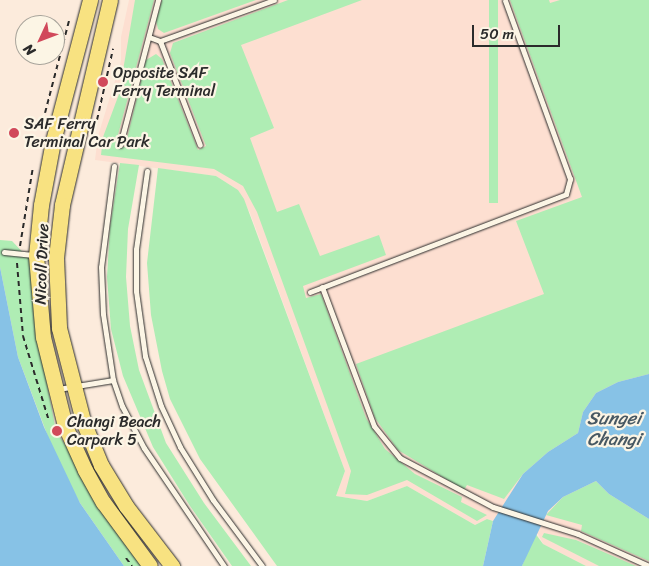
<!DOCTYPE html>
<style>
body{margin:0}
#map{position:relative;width:649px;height:566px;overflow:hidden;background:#fcebdc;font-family:Sriracha,sans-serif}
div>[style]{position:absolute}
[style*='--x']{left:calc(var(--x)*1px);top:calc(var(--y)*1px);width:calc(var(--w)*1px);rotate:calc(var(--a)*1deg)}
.built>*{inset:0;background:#fddfd1}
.green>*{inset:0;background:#afedb4;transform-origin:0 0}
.water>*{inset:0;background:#87c2e6}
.path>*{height:2px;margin-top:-1px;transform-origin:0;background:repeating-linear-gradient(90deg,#2b2b2b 0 5px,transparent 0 9px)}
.roads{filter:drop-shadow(0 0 1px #2b2b2b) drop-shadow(0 0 1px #2b2b2b)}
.service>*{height:5px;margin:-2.5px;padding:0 2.5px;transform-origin:2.5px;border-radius:2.5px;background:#fcf5e5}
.primary>*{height:15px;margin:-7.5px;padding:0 7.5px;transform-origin:7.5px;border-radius:7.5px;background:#f8e281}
.dots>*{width:14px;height:14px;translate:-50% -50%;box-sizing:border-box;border:2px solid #fcf5e5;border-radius:50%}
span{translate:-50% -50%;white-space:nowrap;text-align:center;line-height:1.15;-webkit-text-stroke:4.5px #fcf5e5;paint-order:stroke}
.poi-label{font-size:16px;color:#2b2b2b}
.left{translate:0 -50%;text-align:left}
.street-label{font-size:16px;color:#2b2b2b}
.water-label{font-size:18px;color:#475863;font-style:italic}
.north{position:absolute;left:15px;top:15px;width:50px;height:50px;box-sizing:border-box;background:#fcf5e5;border:1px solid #a8a49b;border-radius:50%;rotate:227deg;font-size:14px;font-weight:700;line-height:20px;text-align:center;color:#2b2b2b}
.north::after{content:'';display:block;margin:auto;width:18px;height:22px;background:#d1495b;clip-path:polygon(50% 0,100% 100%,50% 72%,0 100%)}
.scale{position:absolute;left:472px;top:25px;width:88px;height:22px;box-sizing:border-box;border:2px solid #2b2b2b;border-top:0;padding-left:6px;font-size:15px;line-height:18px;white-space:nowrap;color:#2b2b2b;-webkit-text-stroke:4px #fcf5e5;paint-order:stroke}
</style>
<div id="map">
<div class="built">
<i style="clip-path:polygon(129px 0,649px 0,649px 566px,586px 566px,543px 544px,538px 534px,487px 519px,475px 525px,407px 486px,367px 501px,336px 496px,345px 471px,250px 213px,238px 190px,216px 176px,95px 160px,98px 136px,121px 61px,121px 37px)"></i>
</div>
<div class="green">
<i style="clip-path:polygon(135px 0,154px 0,115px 146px,125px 147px,146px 60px,156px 54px,162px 59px,198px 150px,206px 146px,170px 53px,173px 43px,288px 0,362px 0,241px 45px,274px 128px,250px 138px,277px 212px,299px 204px,320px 256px,379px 235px,386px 255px,303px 286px,306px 298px,321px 294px,366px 418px,385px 449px,415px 474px,462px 497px,461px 502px,487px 515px,477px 521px,407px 480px,367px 495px,345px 494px,351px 471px,257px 212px,243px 186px,214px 169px,101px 155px,103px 137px,119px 94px)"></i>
<i style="clip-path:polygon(162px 0,256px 0,164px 33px,158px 29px,156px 21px)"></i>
<i style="left:489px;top:0;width:9px;height:203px"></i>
<i style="clip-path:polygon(510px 0,549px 0,550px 3px,560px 0,649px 0,649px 374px,618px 382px,596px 393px,583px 412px,578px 433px,548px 452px,523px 474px,504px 499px,467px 485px,464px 490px,398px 450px,375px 418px,356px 364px,544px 294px,516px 221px,582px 197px)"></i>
<i style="clip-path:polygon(120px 163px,139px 165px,128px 229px,126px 277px,130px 326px,139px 370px,166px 443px,204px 503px,251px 566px,232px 566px,190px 506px,153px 447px,123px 376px,111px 329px,107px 277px,110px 227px)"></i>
<i style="clip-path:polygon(158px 168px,216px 176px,238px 190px,244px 199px,345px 471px,336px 496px,367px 501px,407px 486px,475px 525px,487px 519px,493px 521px,483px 566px,277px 566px,200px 459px,170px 399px,162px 371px,151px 315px,147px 263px)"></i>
<i style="clip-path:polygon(0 240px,12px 241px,33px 263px,41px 352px,56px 431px,146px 566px,124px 566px,80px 503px,56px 458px,18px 357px,0 267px)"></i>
<i style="clip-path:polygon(596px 481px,609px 494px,649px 519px,649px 561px,581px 531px,582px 525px,546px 515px,563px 497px)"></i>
<i style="clip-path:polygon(535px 533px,543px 544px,586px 566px,522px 566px)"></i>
<i style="clip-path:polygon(544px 533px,576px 540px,636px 566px,599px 566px,542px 537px)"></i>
</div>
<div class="water">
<i style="clip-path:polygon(0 267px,18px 357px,44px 427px,80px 503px,124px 566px,0 566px)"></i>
<i style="clip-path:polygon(649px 374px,649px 519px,609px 494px,596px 481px,563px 497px,548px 511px,522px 566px,483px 566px,493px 521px,523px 474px,548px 452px,578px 433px,583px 412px,596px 393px,618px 382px)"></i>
</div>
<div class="path">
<i style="--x:45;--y:113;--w:95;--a:-75.4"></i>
<i style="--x:97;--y:120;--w:73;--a:-77.3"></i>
<i style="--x:20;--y:246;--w:80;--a:-80.7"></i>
<i style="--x:17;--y:263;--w:73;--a:85.3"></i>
<i style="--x:23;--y:336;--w:89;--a:73"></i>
<i style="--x:126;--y:558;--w:10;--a:53"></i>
</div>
<div class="roads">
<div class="service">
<i style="--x:149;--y:37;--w:12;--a:20"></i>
<i style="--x:160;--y:41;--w:121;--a:-19.8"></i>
<i style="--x:160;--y:41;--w:111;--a:69"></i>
<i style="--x:120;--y:145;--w:150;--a:-75.3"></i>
<i style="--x:114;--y:166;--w:102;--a:97.3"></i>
<i style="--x:101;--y:267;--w:47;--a:87.6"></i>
<i style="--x:103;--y:314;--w:67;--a:81.4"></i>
<i style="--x:113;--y:380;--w:28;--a:71"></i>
<i style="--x:122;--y:406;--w:47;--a:62.4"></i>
<i style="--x:144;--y:448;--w:143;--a:55.9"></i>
<i style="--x:147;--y:171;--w:79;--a:98"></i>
<i style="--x:136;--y:249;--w:42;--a:90"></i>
<i style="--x:136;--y:291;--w:66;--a:82.1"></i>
<i style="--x:145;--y:356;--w:52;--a:72.3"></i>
<i style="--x:161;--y:406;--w:45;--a:65.1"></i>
<i style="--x:180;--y:447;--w:62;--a:58.1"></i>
<i style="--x:213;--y:500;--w:82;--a:53.4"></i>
<i style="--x:4;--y:252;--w:49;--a:5.8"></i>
<i style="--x:322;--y:287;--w:148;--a:69.5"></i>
<i style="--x:374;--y:426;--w:41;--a:50.9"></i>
<i style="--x:400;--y:458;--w:105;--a:27.8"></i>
<i style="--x:493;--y:507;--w:89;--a:17.6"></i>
<i style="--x:578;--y:534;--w:78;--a:24.3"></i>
<i style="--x:310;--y:292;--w:274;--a:-20.9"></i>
<i style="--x:566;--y:194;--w:16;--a:-75"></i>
<i style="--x:570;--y:179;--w:190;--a:-110"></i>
<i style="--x:58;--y:389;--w:56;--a:-9.3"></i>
</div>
<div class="primary">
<i style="--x:90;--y:0;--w:146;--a:104.7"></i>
<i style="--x:53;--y:141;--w:65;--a:100.6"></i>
<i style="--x:41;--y:205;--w:51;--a:95.6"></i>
<i style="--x:36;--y:256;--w:81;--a:85.1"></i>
<i style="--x:43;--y:337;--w:92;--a:76.1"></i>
<i style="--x:65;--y:426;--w:48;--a:65.6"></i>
<i style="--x:85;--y:470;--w:37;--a:61"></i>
<i style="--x:103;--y:502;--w:79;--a:53.7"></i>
<i style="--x:110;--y:0;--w:211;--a:103.2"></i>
<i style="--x:62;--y:205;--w:53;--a:96.5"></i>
<i style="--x:56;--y:258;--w:70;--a:87.5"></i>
<i style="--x:59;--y:328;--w:96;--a:75.5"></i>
<i style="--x:83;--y:421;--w:48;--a:67.8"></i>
<i style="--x:101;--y:465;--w:48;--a:58.6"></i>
<i style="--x:126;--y:506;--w:76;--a:52.5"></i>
</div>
</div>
<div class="dots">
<i style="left:103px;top:82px;background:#d1495b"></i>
<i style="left:14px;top:133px;background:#d1495b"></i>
<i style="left:57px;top:431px;background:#d1495b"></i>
</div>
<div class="poi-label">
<span class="left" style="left:113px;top:82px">Opposite SAF<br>Ferry Terminal</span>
<span class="left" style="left:24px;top:133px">SAF Ferry<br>Terminal Car Park</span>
<span class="left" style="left:67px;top:431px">Changi Beach<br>Carpark 5</span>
</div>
<div class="street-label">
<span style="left:42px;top:264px;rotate:-88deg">Nicoll Drive</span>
</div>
<div class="water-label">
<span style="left:614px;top:429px">Sungei<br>Changi</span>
</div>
<div class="north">N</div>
<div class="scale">50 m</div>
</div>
